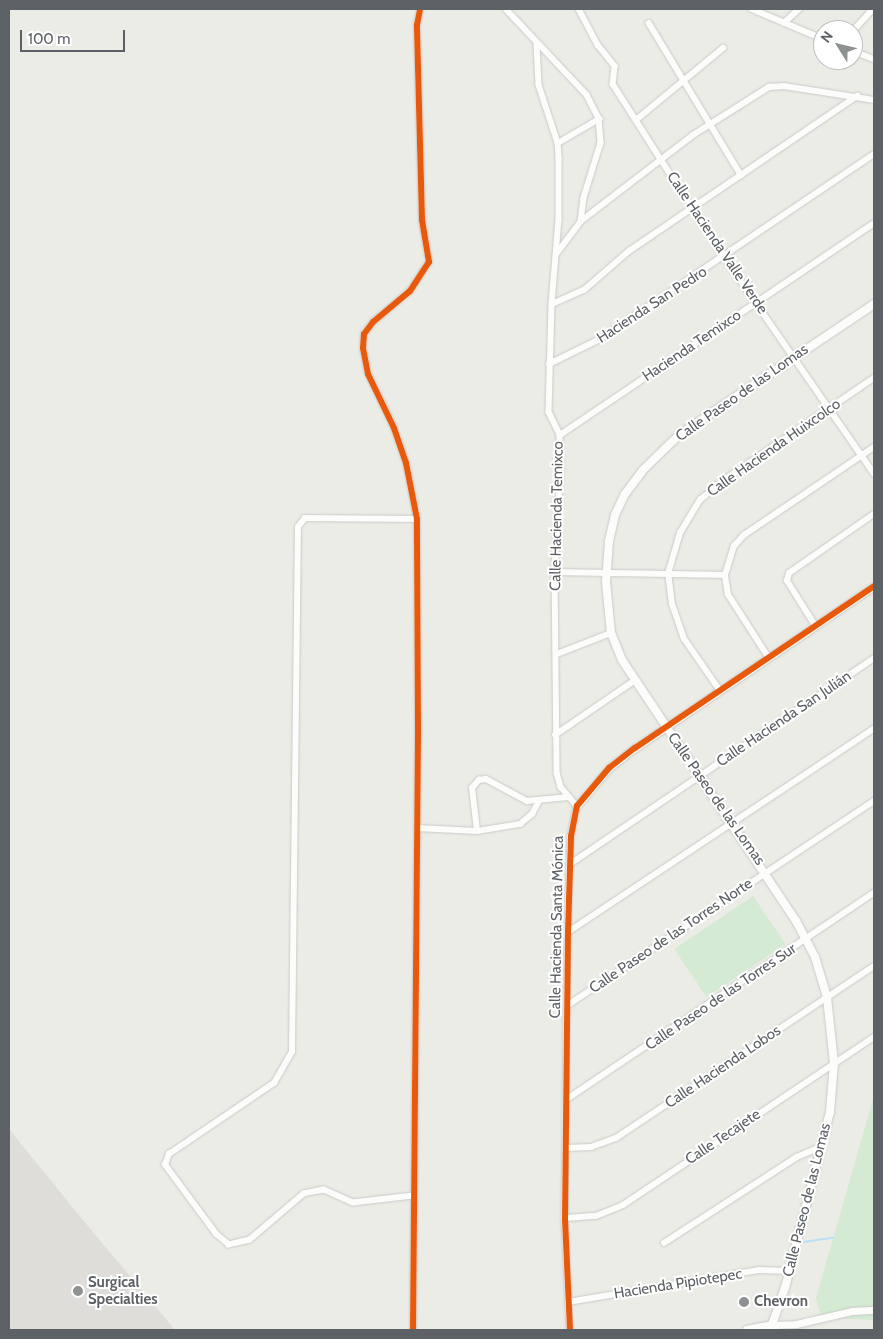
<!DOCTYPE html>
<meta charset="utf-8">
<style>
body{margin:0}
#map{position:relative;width:883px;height:1339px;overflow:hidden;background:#ecece7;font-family:Cabin,sans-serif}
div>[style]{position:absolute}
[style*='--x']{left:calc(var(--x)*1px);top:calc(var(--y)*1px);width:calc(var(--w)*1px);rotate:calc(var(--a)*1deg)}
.industrial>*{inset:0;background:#dfddda}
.green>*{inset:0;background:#d4ead2;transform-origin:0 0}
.stream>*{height:2px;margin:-1px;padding:0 1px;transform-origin:1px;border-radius:1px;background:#badff8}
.roads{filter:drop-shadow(0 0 1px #c9c9c7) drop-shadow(0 0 1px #c9c9c7)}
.minor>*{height:5.5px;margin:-2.75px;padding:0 2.75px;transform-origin:2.75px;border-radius:2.75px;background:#fcfcfb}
.tertiary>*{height:7px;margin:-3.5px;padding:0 3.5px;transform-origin:3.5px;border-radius:3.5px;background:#fcfcfb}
.secondary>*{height:8px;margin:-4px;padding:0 4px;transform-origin:4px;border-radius:4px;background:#fcfcfb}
.cycleway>*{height:6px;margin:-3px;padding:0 3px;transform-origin:3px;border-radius:3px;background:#e8590c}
.dots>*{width:14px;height:14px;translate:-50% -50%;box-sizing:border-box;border:2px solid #fff;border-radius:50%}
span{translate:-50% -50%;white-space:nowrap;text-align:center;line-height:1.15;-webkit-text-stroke:4px #fff;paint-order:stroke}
.street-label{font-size:15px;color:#5c6165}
.poi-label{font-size:15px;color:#5c6165;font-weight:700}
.left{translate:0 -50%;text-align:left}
.frame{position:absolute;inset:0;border:10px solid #5c6165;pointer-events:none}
.north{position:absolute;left:813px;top:20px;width:50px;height:50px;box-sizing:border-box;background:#fff;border:1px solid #bec0c1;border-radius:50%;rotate:306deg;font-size:14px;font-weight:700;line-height:20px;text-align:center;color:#5c6165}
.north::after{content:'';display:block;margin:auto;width:18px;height:22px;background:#8e9292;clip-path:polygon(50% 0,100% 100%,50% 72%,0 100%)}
.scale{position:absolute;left:20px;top:30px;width:105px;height:22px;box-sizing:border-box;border:2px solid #5c6165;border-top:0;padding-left:6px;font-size:15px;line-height:18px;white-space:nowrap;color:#5c6165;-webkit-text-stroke:4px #fff;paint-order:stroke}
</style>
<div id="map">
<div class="industrial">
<i style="clip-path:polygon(9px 1129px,78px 1214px,175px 1330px,9px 1330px)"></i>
</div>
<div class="green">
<i style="left:753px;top:896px;width:58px;height:95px;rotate:56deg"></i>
<i style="clip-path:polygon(874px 1096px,874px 1320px,821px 1318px,816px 1298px)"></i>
</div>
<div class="stream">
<i style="--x:803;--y:1242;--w:30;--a:-8"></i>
</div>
<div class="roads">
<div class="minor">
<i style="--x:506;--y:9;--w:118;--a:46.7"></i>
<i style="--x:587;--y:95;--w:27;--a:63"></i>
<i style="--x:599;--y:119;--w:24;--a:85"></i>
<i style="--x:601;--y:143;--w:58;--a:107.2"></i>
<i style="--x:584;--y:198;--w:23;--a:97"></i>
<i style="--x:579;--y:9;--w:41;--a:62.2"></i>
<i style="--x:598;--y:45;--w:27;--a:51"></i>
<i style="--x:615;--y:66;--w:18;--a:96"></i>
<i style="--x:613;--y:84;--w:91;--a:57.5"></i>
<i style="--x:662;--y:161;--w:116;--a:57"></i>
<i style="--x:725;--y:258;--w:262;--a:55.3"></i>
<i style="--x:752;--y:9;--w:77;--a:22.9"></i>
<i style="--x:649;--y:23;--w:178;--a:58.8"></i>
<i style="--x:784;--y:23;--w:21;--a:-43"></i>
<i style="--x:853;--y:31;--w:30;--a:-48"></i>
<i style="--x:537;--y:45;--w:40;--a:87.1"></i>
<i style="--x:539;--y:85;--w:61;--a:71.9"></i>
<i style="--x:558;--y:143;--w:16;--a:86"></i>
<i style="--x:559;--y:159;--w:60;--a:90"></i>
<i style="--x:559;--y:219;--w:85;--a:94.7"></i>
<i style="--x:552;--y:304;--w:108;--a:91.6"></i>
<i style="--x:549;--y:412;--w:25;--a:64"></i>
<i style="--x:560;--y:435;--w:32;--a:88"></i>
<i style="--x:561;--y:467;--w:105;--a:93.3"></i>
<i style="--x:555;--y:572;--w:201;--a:89.4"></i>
<i style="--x:557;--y:773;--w:15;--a:74"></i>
<i style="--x:561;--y:787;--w:25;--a:50"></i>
<i style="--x:577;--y:806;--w:31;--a:101"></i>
<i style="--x:571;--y:836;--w:96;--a:91.8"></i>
<i style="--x:568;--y:932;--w:286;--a:90.6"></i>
<i style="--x:565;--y:1218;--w:112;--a:87.4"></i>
<i style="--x:853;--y:51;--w:22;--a:21"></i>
<i style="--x:636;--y:120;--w:113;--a:-39.6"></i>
<i style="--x:558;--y:143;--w:48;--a:-30.3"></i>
<i style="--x:557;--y:253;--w:40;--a:-53"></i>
<i style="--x:581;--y:221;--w:141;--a:-37.5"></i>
<i style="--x:693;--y:135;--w:90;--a:-32.3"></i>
<i style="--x:769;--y:87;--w:15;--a:-4"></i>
<i style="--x:784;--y:86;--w:91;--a:8.8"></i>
<i style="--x:552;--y:304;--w:35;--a:-24"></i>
<i style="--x:584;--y:290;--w:60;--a:-40.9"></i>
<i style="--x:629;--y:251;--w:276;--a:-34.2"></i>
<i style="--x:549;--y:364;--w:57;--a:-26.1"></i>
<i style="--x:600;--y:339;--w:331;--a:-34"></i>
<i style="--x:560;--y:435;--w:379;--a:-34"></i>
<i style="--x:555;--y:572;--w:170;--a:1"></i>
<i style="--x:814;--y:624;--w:51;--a:-122.1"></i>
<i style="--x:787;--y:581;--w:8;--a:-76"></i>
<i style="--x:789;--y:573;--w:103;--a:-34.8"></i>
<i style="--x:557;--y:654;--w:58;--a:-21.3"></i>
<i style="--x:768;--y:657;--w:74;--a:-122.8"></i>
<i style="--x:728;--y:595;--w:20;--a:-99"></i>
<i style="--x:725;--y:575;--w:30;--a:-73"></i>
<i style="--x:734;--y:546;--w:15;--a:-48"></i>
<i style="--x:744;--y:535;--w:157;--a:-34.1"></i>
<i style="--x:720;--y:691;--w:63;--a:-124.7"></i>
<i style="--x:684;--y:639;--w:36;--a:-109"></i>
<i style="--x:672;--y:605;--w:31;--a:-97"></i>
<i style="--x:668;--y:574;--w:43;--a:-73.7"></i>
<i style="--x:680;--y:533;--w:39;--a:-59"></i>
<i style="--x:700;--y:500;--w:23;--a:-41"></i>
<i style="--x:717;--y:485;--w:190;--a:-34.3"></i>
<i style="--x:555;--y:735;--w:96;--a:-34.4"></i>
<i style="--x:417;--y:828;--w:60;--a:2.9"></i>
<i style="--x:477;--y:831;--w:43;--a:-96.6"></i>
<i style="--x:472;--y:788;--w:11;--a:-49"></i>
<i style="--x:479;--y:780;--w:7;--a:-8"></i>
<i style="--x:486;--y:779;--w:47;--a:28.2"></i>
<i style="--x:527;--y:801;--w:41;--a:-5.6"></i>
<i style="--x:477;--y:831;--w:44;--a:-9.2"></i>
<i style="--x:520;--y:824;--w:16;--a:-40"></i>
<i style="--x:532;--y:814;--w:13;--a:-61"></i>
<i style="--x:570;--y:864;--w:367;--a:-34.1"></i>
<i style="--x:568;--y:932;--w:367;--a:-33.6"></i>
<i style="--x:568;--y:1005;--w:368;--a:-33.7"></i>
<i style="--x:567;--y:1099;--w:370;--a:-33.9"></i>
<i style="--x:565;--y:1148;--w:26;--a:-2"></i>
<i style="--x:591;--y:1147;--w:27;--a:-20"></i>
<i style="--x:616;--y:1138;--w:310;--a:-33.7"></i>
<i style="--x:413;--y:1196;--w:60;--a:173.3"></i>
<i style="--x:353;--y:1203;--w:32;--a:-156"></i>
<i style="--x:324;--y:1190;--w:20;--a:169"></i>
<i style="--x:304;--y:1194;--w:71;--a:139.6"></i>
<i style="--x:250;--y:1240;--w:22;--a:167"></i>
<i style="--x:229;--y:1245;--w:17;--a:-140"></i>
<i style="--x:216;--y:1234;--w:86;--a:-126.5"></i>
<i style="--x:165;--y:1165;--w:12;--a:-70"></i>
<i style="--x:169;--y:1154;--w:127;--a:-34.1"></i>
<i style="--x:274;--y:1083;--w:36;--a:-60"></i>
<i style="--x:292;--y:1052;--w:525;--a:-89.35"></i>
<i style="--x:298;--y:527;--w:11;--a:-52"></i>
<i style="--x:305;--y:518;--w:112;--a:0.5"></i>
<i style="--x:565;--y:1218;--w:31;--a:-4"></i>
<i style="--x:596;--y:1216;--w:29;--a:-22"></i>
<i style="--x:623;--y:1205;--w:302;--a:-33.8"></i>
<i style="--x:664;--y:1243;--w:158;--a:-32.9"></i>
<i style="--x:797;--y:1157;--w:26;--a:-23"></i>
<i style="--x:568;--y:1302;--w:194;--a:-9.5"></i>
<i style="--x:759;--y:1270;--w:30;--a:2"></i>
<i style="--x:413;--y:1330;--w:603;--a:-89.52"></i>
<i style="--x:418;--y:727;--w:208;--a:-90.3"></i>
<i style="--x:417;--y:519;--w:57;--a:-101.1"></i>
<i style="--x:406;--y:463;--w:37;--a:-109"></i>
<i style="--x:394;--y:428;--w:60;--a:-115.7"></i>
<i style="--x:368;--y:374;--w:26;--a:-101"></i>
<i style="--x:363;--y:348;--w:14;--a:-86"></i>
<i style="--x:364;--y:334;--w:15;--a:-53"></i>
<i style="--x:373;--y:322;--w:48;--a:-40"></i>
<i style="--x:410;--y:291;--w:35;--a:-57"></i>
<i style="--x:429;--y:262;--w:43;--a:-99.5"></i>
<i style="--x:422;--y:220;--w:195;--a:-91.5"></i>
<i style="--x:417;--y:25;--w:16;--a:-79"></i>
</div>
<div class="tertiary">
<i style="--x:577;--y:806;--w:50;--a:-49.9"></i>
<i style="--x:609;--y:768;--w:33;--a:-38"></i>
<i style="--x:635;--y:748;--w:289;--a:-34.1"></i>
<i style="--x:772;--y:1325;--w:24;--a:-2"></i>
<i style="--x:796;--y:1324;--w:57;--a:-13.1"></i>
<i style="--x:852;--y:1311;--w:22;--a:-3"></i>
</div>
<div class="secondary">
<i style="--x:747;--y:1330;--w:25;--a:-11"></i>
<i style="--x:772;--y:1325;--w:39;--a:-71"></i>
<i style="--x:785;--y:1288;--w:182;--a:-75.7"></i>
<i style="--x:830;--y:1112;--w:49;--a:-85.3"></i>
<i style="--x:834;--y:1063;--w:66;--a:-96.1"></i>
<i style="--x:827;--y:997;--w:42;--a:-106.7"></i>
<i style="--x:815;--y:957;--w:41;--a:-117.8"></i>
<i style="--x:796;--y:921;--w:314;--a:-123.7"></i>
<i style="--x:622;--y:660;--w:29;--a:-112"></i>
<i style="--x:611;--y:633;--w:51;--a:-95.6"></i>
<i style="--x:606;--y:582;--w:41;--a:-85.8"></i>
<i style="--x:609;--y:541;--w:27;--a:-77"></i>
<i style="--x:615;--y:515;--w:23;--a:-65"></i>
<i style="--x:625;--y:494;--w:31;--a:-53"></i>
<i style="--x:644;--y:469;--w:50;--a:-44.2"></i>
<i style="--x:680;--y:434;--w:234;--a:-33.8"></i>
</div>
</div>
<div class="cycleway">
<i style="--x:413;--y:1330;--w:603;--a:-89.52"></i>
<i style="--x:418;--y:727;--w:208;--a:-90.3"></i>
<i style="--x:417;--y:519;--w:57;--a:-101.1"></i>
<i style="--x:406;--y:463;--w:37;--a:-109"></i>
<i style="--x:394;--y:428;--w:60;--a:-115.7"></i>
<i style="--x:368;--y:374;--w:26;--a:-101"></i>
<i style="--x:363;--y:348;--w:14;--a:-86"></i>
<i style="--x:364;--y:334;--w:15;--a:-53"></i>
<i style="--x:373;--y:322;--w:48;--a:-40"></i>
<i style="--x:410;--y:291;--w:35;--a:-57"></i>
<i style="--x:429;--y:262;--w:43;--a:-99.5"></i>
<i style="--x:422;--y:220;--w:195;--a:-91.5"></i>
<i style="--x:417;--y:25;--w:16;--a:-79"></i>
<i style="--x:570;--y:1330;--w:112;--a:-92.6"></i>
<i style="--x:565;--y:1218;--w:286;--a:-89.4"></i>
<i style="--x:568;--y:932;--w:96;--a:-88.2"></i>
<i style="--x:571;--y:836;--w:31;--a:-79"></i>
<i style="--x:577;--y:806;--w:50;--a:-49.9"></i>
<i style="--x:609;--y:768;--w:33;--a:-38"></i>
<i style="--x:635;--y:748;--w:289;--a:-34.1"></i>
</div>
<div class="dots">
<i style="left:78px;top:1291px;background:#8e9292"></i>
<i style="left:744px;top:1302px;background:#8e9292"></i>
</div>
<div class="street-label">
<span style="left:717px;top:243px;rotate:56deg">Calle Hacienda Valle Verde</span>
<span style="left:652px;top:305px;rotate:-33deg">Hacienda San Pedro</span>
<span style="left:692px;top:346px;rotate:-34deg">Hacienda Temixco</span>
<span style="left:742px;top:393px;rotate:-35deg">Calle Paseo de las Lomas</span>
<span style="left:774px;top:448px;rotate:-35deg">Calle Hacienda Huixcolco</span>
<span style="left:557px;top:516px;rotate:-89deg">Calle Hacienda Temixco</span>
<span style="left:784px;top:719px;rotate:-34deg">Calle Hacienda San Julián</span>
<span style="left:716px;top:799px;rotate:55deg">Calle Paseo de las Lomas</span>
<span style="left:557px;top:927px;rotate:-89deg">Calle Hacienda Santa Mónica</span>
<span style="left:671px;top:936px;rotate:-34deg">Calle Paseo de las Torres Norte</span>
<span style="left:721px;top:997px;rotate:-34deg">Calle Paseo de las Torres Sur</span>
<span style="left:723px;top:1067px;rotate:-34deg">Calle Hacienda Lobos</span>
<span style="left:723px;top:1137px;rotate:-34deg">Calle Tecajete</span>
<span style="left:807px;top:1200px;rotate:-76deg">Calle Paseo de las Lomas</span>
<span style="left:678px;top:1284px;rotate:-9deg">Hacienda Pipiotepec</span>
</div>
<div class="poi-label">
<span class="left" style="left:88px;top:1291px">Surgical<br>Specialties</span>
<span class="left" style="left:754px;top:1302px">Chevron</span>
</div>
<div class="frame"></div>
<div class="north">N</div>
<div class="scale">100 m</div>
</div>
